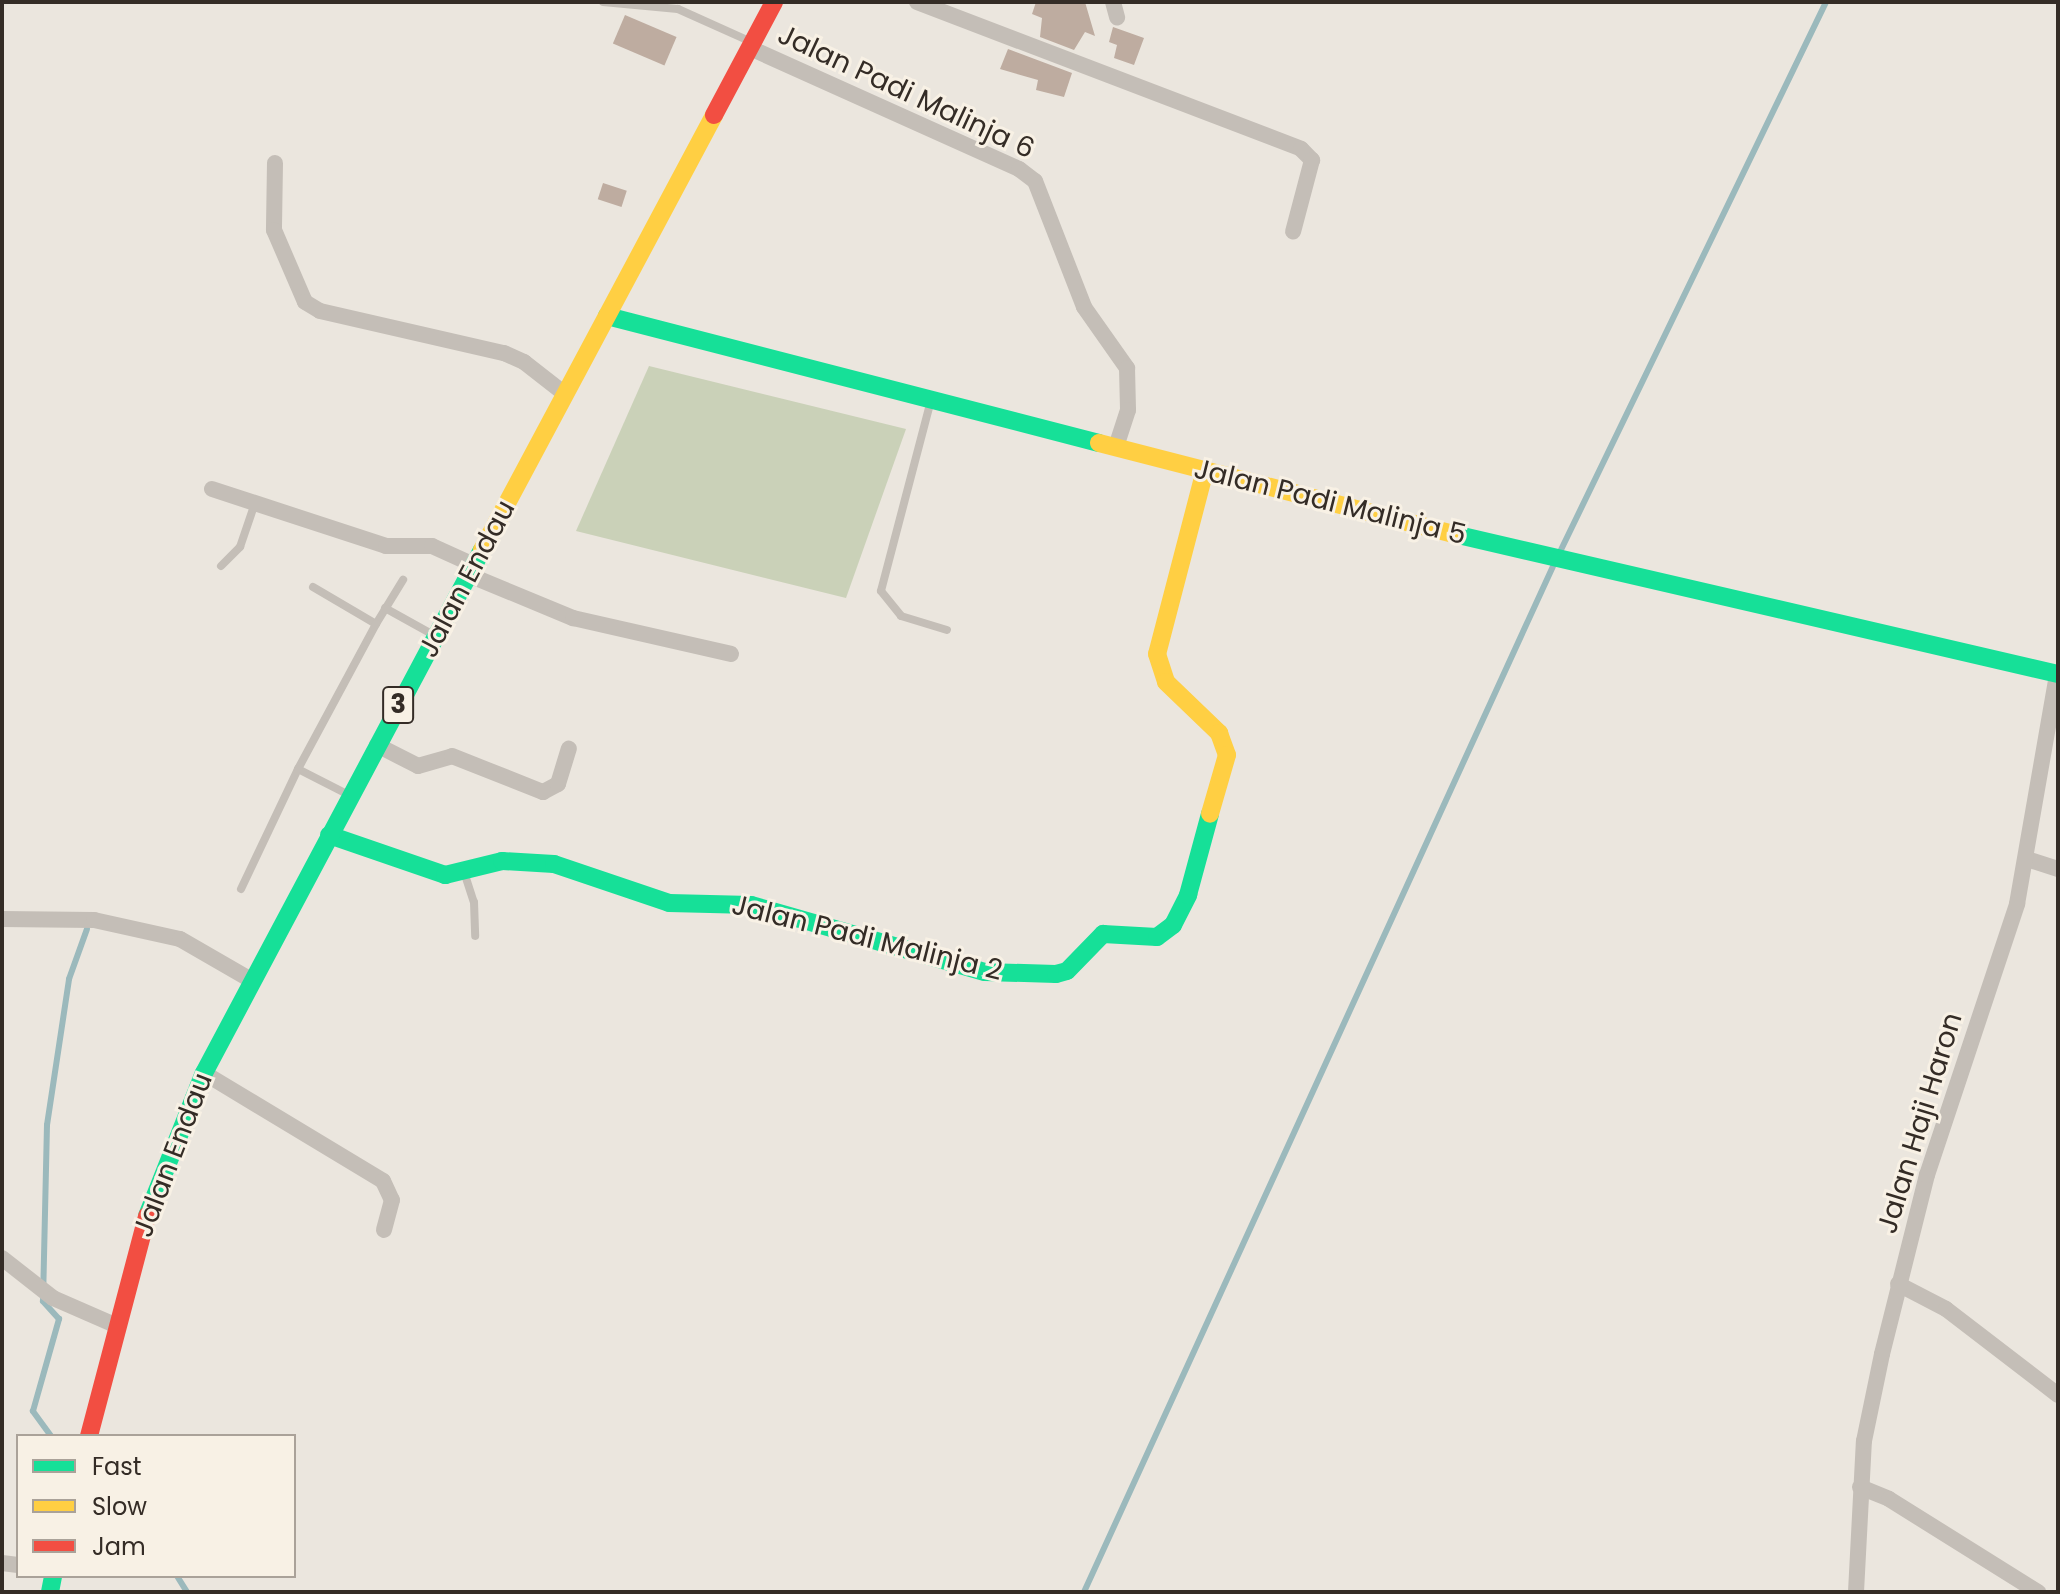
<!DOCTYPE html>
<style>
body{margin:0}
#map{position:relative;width:2060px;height:1594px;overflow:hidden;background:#ebe6de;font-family:Poppins,sans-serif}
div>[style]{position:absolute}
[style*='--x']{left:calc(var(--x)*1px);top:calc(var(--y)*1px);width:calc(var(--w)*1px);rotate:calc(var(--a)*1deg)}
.green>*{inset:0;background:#cad1b8}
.stream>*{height:6px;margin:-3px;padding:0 3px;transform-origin:3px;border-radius:3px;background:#9bb9bc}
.building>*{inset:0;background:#beaca0;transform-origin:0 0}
.lane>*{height:8px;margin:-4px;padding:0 4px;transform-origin:4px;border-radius:4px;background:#c4beb7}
.street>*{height:16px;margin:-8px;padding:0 8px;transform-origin:8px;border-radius:8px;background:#c4beb7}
.fast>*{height:18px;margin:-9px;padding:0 9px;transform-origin:9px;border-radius:9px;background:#16e098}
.slow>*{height:18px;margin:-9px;padding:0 9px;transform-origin:9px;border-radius:9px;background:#ffcf43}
.jam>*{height:18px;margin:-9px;padding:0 9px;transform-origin:9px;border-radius:9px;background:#f24e42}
span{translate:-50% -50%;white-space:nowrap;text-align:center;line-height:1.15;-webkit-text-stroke:6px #f8f1e5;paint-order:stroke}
.shield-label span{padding:2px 6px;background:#f8f1e5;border:2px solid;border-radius:6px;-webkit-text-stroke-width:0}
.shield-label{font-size:26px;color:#342c26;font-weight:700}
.street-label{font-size:28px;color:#342c26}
.frame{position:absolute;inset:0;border:4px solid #342c26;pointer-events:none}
.legend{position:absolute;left:16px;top:1434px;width:280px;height:144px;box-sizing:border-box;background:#f8f1e5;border:2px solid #aaa299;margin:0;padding:10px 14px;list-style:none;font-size:24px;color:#342c26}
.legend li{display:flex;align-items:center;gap:16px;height:40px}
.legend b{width:40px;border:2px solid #aaa299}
</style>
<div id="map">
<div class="green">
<i style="clip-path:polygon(649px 366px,906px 429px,846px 598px,576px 531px)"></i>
</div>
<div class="stream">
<i style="--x:1558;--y:556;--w:615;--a:-64.18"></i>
<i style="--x:51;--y:1436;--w:31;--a:-126"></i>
<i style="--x:33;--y:1411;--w:96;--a:-74.2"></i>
<i style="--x:59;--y:1319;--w:24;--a:-132"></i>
<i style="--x:43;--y:1301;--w:176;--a:-88.7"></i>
<i style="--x:47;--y:1125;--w:148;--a:-81.4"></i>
<i style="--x:69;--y:979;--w:53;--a:-70.2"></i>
<i style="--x:177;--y:1576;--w:19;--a:58"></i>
<i style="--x:1084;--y:1592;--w:1128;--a:-65.43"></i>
</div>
<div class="building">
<i style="clip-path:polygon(1036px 2px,1085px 2px,1095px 36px,1085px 32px,1074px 50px,1040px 37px,1042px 18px,1032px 14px)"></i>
<i style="left:625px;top:15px;width:56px;height:31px;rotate:23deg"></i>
<i style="clip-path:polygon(1113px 27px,1144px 38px,1134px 65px,1114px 58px,1117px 45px,1109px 42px)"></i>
<i style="clip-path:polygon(1008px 49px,1072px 73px,1064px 97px,1036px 90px,1038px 80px,1000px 69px)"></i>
<i style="left:603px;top:183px;width:25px;height:17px;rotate:18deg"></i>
</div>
<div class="lane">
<i style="--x:603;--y:2;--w:75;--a:5.3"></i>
<i style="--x:678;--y:9;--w:76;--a:24.2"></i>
<i style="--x:930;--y:404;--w:193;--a:104.7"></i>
<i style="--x:881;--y:591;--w:32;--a:51"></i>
<i style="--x:901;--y:616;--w:48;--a:16.9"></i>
<i style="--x:221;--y:566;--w:27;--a:-45"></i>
<i style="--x:240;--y:547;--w:46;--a:-71.2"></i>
<i style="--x:313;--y:587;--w:73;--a:30.4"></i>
<i style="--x:376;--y:624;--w:52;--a:-58.5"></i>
<i style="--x:385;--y:608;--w:51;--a:29.1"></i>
<i style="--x:298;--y:769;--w:55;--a:27"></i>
<i style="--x:465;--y:875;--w:28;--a:72"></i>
<i style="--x:474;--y:902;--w:34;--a:88"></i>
<i style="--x:241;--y:889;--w:133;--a:-64.6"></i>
<i style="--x:298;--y:769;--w:165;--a:-61.7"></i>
</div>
<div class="street">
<i style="--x:917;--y:2;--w:411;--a:20.9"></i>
<i style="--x:1301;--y:149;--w:16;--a:45"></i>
<i style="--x:1312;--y:160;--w:74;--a:104.8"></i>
<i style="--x:1113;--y:2;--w:16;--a:75"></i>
<i style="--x:750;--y:48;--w:295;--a:24.2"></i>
<i style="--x:1019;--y:169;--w:20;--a:37"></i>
<i style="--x:1035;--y:181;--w:135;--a:68.7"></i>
<i style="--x:1084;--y:307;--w:75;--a:54.8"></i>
<i style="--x:1127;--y:368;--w:42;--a:88.6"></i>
<i style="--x:1128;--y:410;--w:39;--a:108"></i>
<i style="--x:275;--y:163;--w:67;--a:90.9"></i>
<i style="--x:274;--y:230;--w:78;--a:66.7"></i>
<i style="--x:305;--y:302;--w:17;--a:31"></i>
<i style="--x:320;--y:311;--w:189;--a:12.9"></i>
<i style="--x:504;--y:353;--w:22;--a:24"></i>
<i style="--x:524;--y:362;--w:52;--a:38"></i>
<i style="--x:212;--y:489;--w:183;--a:18.1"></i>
<i style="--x:386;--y:546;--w:46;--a:0"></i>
<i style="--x:432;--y:546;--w:46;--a:24.3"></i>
<i style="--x:469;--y:575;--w:113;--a:22.5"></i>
<i style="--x:573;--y:618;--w:162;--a:12.8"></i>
<i style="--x:377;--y:745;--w:46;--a:27.1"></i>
<i style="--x:418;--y:766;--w:35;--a:-16"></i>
<i style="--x:452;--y:756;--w:98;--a:21.6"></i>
<i style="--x:543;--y:792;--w:17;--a:-28"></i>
<i style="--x:558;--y:784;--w:37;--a:-73"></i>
<i style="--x:2027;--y:859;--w:33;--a:18"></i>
<i style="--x:2;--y:919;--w:92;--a:0.6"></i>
<i style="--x:94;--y:920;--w:88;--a:12.5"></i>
<i style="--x:180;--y:939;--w:82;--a:30"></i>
<i style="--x:204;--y:1073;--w:209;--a:31.1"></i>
<i style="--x:383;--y:1181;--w:21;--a:65"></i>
<i style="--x:392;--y:1200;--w:31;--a:105"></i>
<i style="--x:2;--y:1258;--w:65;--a:38.1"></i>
<i style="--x:53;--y:1298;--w:70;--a:23.6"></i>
<i style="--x:1898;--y:1284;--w:54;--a:27.5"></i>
<i style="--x:1946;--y:1309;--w:141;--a:37.5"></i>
<i style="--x:1860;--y:1487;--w:31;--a:22"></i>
<i style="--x:1889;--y:1499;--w:176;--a:32"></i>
<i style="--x:2;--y:1563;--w:16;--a:7"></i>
<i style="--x:1856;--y:1592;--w:151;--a:-87"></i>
<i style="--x:1864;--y:1441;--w:89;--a:-78.3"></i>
<i style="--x:1882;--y:1354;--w:185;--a:-75.9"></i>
<i style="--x:1927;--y:1175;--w:286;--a:-71.6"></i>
<i style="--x:2017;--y:904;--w:233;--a:-80.1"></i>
</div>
<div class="fast">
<i style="--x:607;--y:316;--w:508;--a:14.47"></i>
<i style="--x:1454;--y:534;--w:620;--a:13.05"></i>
<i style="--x:329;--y:835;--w:123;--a:19"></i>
<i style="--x:445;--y:875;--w:59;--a:-13.8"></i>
<i style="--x:502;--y:861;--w:52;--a:3.3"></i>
<i style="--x:554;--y:864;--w:121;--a:18.7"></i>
<i style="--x:669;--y:903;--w:82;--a:1.4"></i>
<i style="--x:751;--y:905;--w:243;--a:16"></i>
<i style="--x:985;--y:972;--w:71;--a:1.6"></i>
<i style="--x:1056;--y:974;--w:11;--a:-15"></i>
<i style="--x:1067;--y:971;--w:52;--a:-45.8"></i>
<i style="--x:1103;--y:934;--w:54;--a:3.2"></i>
<i style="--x:1157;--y:937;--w:20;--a:-37"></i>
<i style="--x:1173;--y:925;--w:34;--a:-63"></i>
<i style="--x:1188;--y:895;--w:84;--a:-74.8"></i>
<i style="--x:147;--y:1216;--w:154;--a:-68.3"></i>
<i style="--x:204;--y:1073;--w:592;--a:-62.01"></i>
<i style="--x:50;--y:1592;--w:16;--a:-79"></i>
</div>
<div class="slow">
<i style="--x:1099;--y:443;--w:366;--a:14.4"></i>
<i style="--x:1205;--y:470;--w:190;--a:104.6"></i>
<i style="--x:1157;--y:654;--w:29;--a:72"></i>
<i style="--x:1166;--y:682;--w:74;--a:43.9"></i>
<i style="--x:1219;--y:733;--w:23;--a:70"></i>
<i style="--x:1227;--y:755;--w:61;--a:106.1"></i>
<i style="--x:482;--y:550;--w:493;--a:-61.9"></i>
</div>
<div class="jam">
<i style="--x:714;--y:115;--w:128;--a:-62"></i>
<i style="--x:89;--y:1436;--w:228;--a:-75.2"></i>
</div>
<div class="shield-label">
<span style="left:398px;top:705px">3</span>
</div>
<div class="street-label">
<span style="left:906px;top:92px;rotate:25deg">Jalan Padi Malinja 6</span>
<span style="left:1330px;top:502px;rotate:14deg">Jalan Padi Malinja 5</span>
<span style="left:467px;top:579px;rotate:-62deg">Jalan Endau</span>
<span style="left:867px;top:938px;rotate:14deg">Jalan Padi Malinja 2</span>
<span style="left:1920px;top:1123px;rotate:-73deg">Jalan Haji Haron</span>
<span style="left:173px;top:1155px;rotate:-69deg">Jalan Endau</span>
</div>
<div class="frame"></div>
<ul class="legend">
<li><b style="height:10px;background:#16e098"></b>Fast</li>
<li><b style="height:10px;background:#ffcf43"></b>Slow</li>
<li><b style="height:10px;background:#f24e42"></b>Jam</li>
</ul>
</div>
